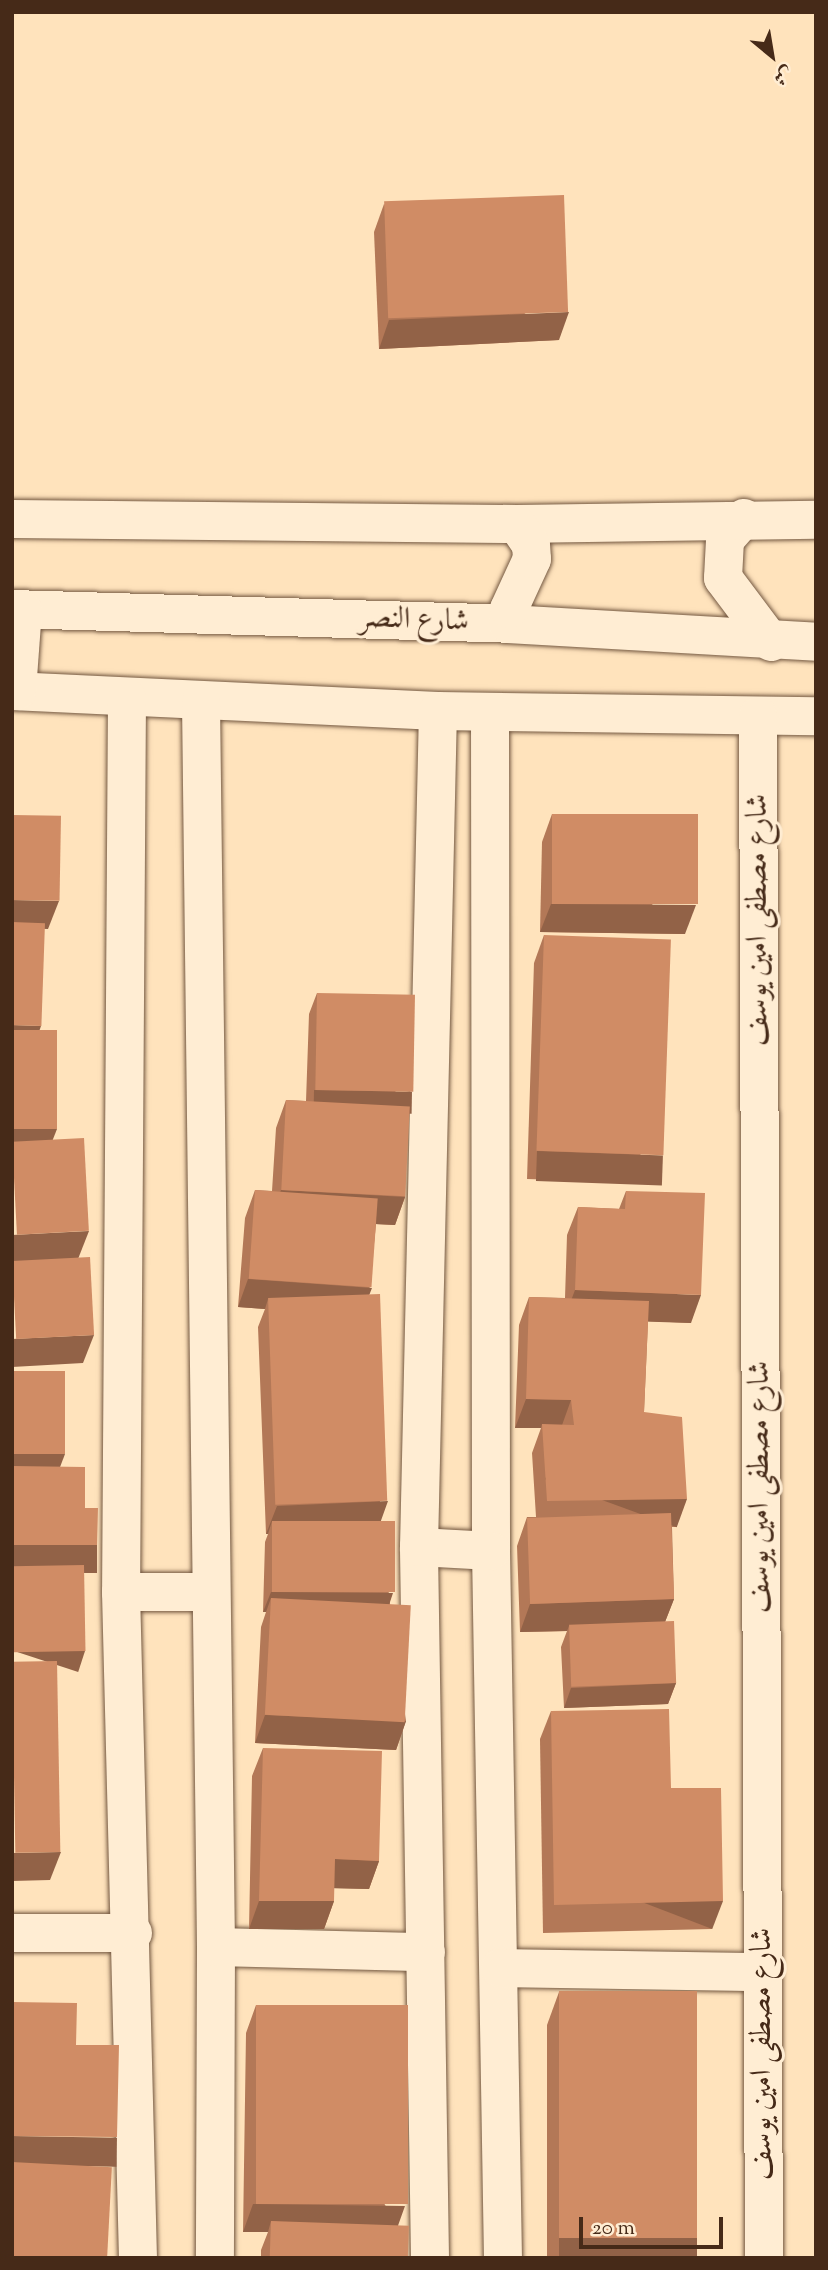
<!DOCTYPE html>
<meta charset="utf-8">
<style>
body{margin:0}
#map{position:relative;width:828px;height:2270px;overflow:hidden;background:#ffe3bc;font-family:"Sorts Mill Goudy",Amiri,serif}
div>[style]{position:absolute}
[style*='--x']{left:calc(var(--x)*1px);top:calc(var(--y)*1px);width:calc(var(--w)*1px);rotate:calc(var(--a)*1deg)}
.roads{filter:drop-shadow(0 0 2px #745841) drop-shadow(0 0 2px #745841)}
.street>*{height:38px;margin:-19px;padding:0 19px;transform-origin:19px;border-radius:19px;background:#ffedd3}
.secondary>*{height:38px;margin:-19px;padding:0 19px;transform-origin:19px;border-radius:19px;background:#ffedd3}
.wall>*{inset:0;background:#b37857}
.shaded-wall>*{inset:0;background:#926247;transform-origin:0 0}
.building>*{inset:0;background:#d08c65;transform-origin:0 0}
span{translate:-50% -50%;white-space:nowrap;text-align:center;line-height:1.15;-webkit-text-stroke:6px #ffedd3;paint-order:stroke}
.street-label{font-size:30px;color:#462a18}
.frame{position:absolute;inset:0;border:14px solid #462a18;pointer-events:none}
.north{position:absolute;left:737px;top:21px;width:70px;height:70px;-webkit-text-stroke:5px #ffedd3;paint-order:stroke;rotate:150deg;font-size:19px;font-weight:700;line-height:28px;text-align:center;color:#462a18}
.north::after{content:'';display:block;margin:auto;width:24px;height:32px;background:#462a18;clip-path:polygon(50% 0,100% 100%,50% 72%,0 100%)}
.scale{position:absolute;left:579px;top:2217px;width:144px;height:32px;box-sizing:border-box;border:4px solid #462a18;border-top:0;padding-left:9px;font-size:21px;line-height:24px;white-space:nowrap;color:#462a18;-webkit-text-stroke:5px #ffedd3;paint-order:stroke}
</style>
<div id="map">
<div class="roads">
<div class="street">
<i style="--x:12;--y:691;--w:426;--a:2.7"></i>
<i style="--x:438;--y:711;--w:378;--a:0.8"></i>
<i style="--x:127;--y:698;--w:894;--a:90.38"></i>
<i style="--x:121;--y:1592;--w:666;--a:88.54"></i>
<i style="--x:201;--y:702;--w:1245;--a:89.31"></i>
<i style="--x:216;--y:1947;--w:311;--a:90.2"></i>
<i style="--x:490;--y:712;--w:839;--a:89.93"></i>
<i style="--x:491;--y:1551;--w:707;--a:89.03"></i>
<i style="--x:758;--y:716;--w:1542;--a:89.78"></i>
<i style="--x:419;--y:1547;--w:72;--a:3.2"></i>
<i style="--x:121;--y:1592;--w:90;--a:0"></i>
<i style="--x:12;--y:1933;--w:121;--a:0"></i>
<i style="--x:216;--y:1947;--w:210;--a:1.4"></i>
<i style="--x:500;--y:1968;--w:262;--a:0.9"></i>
<i style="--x:430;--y:2258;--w:711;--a:-90.89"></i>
<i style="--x:419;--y:1547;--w:836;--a:-88.7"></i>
</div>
<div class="secondary">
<i style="--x:744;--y:518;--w:29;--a:131"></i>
<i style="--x:725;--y:540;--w:38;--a:93"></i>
<i style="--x:723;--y:578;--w:80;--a:53.1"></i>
<i style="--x:12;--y:519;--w:505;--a:0.57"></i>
<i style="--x:517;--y:524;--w:299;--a:-0.8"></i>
<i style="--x:12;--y:609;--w:496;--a:1.7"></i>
<i style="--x:508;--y:624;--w:309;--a:3.3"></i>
<i style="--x:508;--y:624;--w:15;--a:-86"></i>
<i style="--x:509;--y:609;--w:55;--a:-65.3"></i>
<i style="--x:532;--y:559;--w:14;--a:-94"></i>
<i style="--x:531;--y:545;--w:25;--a:-124"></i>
<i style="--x:17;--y:691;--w:81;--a:-85.8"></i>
</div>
</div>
<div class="wall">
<i style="clip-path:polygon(384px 204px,559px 340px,379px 349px,374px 232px)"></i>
<i style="clip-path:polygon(552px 814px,685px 934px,540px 932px,542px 842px)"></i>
<i style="clip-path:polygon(544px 935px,653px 1183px,527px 1179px,534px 963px)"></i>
<i style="clip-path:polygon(317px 993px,407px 1106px,405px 1197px,395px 1225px,376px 1224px,369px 1294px,381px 1522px,390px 1604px,406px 1721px,396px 1750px,255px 1743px,261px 1627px,266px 1612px,263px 1612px,265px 1542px,268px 1534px,266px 1534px,258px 1327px,265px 1309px,238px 1307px,245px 1218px,255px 1190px,272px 1191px,276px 1128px,286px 1100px,306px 1101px,309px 1014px)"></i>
<i style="clip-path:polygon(626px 1191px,691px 1323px,648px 1321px,644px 1412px,677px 1527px,672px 1527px,674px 1599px,665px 1622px,676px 1683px,668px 1704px,564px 1708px,561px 1647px,567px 1631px,520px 1632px,517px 1546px,527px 1517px,536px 1517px,532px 1453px,541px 1428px,515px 1428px,519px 1325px,529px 1297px,565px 1298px,567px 1235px,578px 1207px,619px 1209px)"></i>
<i style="clip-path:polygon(551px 1711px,671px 1788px,712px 1929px,543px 1933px,540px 1739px)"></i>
<i style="clip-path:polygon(263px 1748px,379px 1861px,369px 1889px,334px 1888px,334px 1901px,324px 1929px,249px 1929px,252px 1776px)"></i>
<i style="clip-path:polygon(559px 1992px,689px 2258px,547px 2258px,547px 2025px)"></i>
<i style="clip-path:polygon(256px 2005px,398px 2225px,408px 2258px,261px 2258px,261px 2250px,268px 2232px,243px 2232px,246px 2033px)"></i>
</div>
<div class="shaded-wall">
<i style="clip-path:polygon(569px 312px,559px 340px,379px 349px,389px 320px)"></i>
<i style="clip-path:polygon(12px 900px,59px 901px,48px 929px,12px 928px)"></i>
<i style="clip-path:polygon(551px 904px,696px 905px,685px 934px,540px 932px)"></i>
<i style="clip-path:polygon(12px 1025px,41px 1026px,31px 1054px,12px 1053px)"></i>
<i style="left:314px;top:1090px;width:98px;height:22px;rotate:1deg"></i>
<i style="clip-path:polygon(12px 1129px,57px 1129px,46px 1157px,12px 1157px)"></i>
<i style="left:537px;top:1151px;width:126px;height:30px;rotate:2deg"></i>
<i style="clip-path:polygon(281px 1190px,405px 1197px,395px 1225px,271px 1219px)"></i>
<i style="clip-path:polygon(89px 1231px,78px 1259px,12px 1263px,12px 1235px)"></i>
<i style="clip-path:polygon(248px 1279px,372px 1288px,361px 1316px,268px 1299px,265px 1309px,238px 1307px)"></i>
<i style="clip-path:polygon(575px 1290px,701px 1295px,691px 1323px,564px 1319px)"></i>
<i style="clip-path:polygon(94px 1335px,83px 1363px,12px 1367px,12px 1339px)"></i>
<i style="clip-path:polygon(526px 1399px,571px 1400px,561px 1428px,542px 1424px,541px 1428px,515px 1428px)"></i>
<i style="clip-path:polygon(12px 1454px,65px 1454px,57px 1475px,12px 1475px)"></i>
<i style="left:687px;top:1499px;width:30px;height:140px;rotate:110deg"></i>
<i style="clip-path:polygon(388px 1501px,378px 1529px,272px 1521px,268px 1534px,266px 1534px,277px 1506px)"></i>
<i style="left:12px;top:1545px;width:85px;height:28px"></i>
<i style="clip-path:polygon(271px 1592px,393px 1593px,386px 1614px,271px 1598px,266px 1612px,263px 1612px)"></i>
<i style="clip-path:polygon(674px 1599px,663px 1627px,569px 1626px,567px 1631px,520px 1632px,530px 1604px)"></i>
<i style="left:85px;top:1651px;width:22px;height:73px;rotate:108deg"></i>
<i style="clip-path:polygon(676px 1683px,668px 1704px,564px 1708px,571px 1688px)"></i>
<i style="clip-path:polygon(265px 1715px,406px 1721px,396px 1750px,255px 1743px)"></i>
<i style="clip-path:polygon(61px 1852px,50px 1880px,12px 1881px,12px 1853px)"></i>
<i style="clip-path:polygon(335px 1859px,379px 1861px,369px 1889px,325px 1888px)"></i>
<i style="clip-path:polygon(259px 1901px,334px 1901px,324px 1929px,249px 1929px)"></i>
<i style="left:723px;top:1901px;width:30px;height:169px;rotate:111deg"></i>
<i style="left:12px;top:2136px;width:105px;height:29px;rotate:1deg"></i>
<i style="clip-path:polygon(253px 2204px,405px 2206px,395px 2234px,271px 2221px,268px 2232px,243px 2232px)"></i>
<i style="left:559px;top:2238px;width:138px;height:21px"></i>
</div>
<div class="building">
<i style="left:564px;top:195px;width:117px;height:180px;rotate:88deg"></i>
<i style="left:552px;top:814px;width:146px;height:90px"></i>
<i style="left:12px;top:815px;width:49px;height:85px;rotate:1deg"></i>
<i style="left:12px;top:922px;width:33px;height:103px;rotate:2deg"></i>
<i style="left:544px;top:935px;width:127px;height:216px;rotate:2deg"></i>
<i style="left:317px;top:993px;width:98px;height:97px;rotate:1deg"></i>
<i style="left:12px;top:1030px;width:45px;height:99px"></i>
<i style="left:286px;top:1100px;width:124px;height:90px;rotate:3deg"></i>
<i style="left:84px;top:1138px;width:93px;height:72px;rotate:87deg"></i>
<i style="left:255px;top:1190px;width:123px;height:89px;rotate:4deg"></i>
<i style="clip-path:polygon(626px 1191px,705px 1193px,701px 1295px,575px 1290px,578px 1207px,625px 1209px)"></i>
<i style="left:90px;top:1257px;width:78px;height:78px;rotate:87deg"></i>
<i style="left:380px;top:1294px;width:207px;height:112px;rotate:88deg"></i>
<i style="clip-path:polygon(529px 1297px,649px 1301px,644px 1412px,682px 1417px,687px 1499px,547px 1501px,542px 1424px,574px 1425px,571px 1400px,526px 1399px)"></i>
<i style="left:12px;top:1371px;width:53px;height:83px"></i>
<i style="clip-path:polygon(12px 1466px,85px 1467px,85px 1508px,98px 1508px,97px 1545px,12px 1545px)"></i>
<i style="left:671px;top:1513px;width:86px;height:144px;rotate:88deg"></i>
<i style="left:272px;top:1521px;width:123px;height:71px"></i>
<i style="left:84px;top:1565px;width:86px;height:72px;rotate:89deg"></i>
<i style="left:271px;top:1598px;width:140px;height:117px;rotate:3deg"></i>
<i style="left:674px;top:1621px;width:62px;height:105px;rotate:88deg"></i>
<i style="left:57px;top:1661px;width:191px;height:45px;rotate:89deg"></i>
<i style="clip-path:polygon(669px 1709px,671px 1788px,721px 1788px,723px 1901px,554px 1905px,551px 1711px)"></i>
<i style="clip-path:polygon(263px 1748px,382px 1751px,379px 1861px,335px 1859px,334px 1901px,259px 1901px)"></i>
<i style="left:697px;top:1991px;width:247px;height:138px;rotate:90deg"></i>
<i style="clip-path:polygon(12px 2002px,77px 2003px,76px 2045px,119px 2045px,117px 2137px,12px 2136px)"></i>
<i style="left:256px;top:2005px;width:152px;height:199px"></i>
<i style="left:12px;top:2162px;width:100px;height:96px;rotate:3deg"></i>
<i style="left:271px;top:2221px;width:138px;height:37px;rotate:2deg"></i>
</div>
<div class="street-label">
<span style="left:414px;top:621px;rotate:2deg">شارع النصر</span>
<span style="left:759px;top:920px;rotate:-90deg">شارع مصطفى امين يوسف</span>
<span style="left:761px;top:1487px;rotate:-90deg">شارع مصطفى امين يوسف</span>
<span style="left:763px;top:2054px;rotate:-90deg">شارع مصطفى امين يوسف</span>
</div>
<div class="frame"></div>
<div class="north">ش</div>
<div class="scale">20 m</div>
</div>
